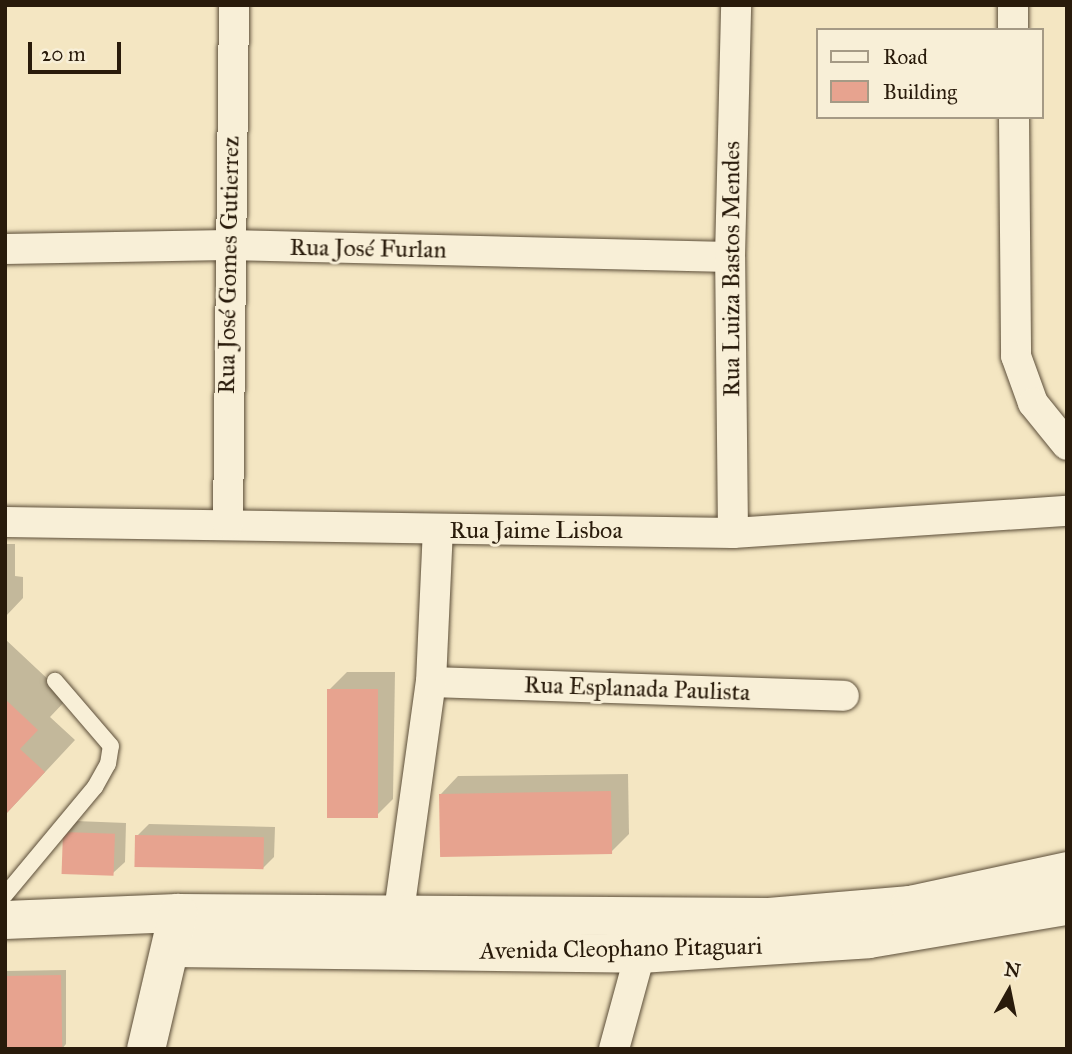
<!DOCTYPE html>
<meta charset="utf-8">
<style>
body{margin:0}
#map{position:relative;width:1072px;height:1054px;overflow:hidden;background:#f4e6c2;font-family:"IM FELL Great Primer",serif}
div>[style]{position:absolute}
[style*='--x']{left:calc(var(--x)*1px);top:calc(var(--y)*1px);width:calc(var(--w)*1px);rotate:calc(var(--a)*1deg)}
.shadow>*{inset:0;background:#0003}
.building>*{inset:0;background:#e7a38f;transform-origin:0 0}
.roads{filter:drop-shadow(0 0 2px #5c4e39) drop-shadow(0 0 2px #5c4e39)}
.service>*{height:16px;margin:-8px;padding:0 8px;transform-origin:8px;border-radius:8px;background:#f8efd7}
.minor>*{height:30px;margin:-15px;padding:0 15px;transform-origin:15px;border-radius:15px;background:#f8efd7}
.tertiary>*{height:38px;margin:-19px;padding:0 19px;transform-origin:19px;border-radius:19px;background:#f8efd7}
.secondary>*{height:38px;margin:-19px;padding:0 19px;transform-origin:19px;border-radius:19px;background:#f8efd7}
span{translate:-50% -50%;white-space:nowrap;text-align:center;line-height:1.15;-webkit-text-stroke:6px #f8efd7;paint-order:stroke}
.street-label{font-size:24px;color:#291b0b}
.frame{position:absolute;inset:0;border:7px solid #291b0b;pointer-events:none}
.legend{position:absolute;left:816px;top:28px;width:228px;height:91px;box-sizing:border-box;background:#f8efd7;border:2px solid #a59a85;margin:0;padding:9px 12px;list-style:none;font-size:21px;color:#291b0b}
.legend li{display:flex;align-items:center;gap:14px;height:35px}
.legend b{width:35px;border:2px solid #a59a85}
.north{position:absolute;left:974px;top:956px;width:70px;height:70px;-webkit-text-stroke:5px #f8efd7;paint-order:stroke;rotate:9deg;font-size:19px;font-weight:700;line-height:28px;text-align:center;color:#291b0b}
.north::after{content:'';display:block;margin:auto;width:24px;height:32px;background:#291b0b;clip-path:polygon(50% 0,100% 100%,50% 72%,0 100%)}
.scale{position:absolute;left:28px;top:42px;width:93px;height:32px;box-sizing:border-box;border:4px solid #291b0b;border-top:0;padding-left:9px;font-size:21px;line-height:24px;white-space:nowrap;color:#291b0b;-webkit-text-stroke:5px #f8efd7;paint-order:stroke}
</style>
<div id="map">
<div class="shadow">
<i style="clip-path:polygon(5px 544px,15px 544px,15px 576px,23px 577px,23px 598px,6px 616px)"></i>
<i style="clip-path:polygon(5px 639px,68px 698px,50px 717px,75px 740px,5px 815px)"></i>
<i style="clip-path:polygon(347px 672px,395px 672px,393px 799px,375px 817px,329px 690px)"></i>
<i style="clip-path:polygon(628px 774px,629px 834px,611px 852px,441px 794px,458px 776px)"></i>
<i style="clip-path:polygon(76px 821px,126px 823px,125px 862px,113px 873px,64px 833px)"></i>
<i style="clip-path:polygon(149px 824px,275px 827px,274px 857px,262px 869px,137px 836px)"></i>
<i style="clip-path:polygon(66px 970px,66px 1044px,62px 1049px,5px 1049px,5px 971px)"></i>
</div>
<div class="building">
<i style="left:327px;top:689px;width:51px;height:129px"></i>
<i style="clip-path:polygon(5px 699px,38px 730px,20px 749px,45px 772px,5px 815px)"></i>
<i style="left:611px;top:791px;width:63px;height:172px;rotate:89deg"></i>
<i style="left:63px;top:832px;width:52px;height:42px;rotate:2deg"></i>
<i style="left:135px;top:835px;width:129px;height:32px;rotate:1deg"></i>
<i style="left:61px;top:975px;width:74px;height:56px;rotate:89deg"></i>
</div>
<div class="roads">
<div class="service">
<i style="--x:5;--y:895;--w:141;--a:-50.2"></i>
<i style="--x:95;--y:787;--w:26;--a:-61"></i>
<i style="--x:108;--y:764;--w:18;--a:-81"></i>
<i style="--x:111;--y:746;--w:86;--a:-130.7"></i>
</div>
<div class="minor">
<i style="--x:1013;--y:5;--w:25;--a:90"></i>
<i style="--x:1014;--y:117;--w:239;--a:89.5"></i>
<i style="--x:1016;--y:356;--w:50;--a:70.1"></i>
<i style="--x:1033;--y:403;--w:54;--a:51"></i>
<i style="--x:5;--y:249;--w:223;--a:-1"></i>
<i style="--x:228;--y:245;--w:502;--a:1.37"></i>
<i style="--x:5;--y:522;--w:728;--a:0.87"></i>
<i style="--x:733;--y:533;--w:335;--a:-3.8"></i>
<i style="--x:228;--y:524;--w:519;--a:-89.34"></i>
<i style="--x:733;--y:533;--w:276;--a:-90.6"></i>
<i style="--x:730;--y:257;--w:252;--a:-88.6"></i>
<i style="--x:431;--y:682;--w:413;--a:1.9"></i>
<i style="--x:396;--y:933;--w:253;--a:-82.1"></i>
<i style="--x:431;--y:682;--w:152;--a:-87.4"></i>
<i style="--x:614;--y:1049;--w:98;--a:-74.7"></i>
<i style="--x:640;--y:954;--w:20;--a:-90"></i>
</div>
<div class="tertiary">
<i style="--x:178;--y:913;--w:591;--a:0.39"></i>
<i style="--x:769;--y:917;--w:142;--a:-4.9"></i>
<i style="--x:910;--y:905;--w:161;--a:-12.2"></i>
<i style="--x:172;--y:948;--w:468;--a:0.7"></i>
<i style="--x:640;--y:954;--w:229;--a:-3.7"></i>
<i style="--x:869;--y:939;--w:201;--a:-9.5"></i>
</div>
<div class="secondary">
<i style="--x:5;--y:920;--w:173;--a:-2.3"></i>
<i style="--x:178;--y:913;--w:140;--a:103.2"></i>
</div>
</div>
<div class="street-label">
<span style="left:368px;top:249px;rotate:1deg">Rua José Furlan</span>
<span style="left:229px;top:265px;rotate:-89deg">Rua José Gomes Gutierrez</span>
<span style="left:732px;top:269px;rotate:-90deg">Rua Luiza Bastos Mendes</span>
<span style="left:536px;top:531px">Rua Jaime Lisboa</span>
<span style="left:637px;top:689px;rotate:2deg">Rua Esplanada Paulista</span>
<span style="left:621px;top:949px;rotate:-1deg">Avenida Cleophano Pitaguari</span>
</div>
<div class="frame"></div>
<ul class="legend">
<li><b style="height:9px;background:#f8efd7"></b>Road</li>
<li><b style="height:19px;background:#e7a38f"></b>Building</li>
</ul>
<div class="north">N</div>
<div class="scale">20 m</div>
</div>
